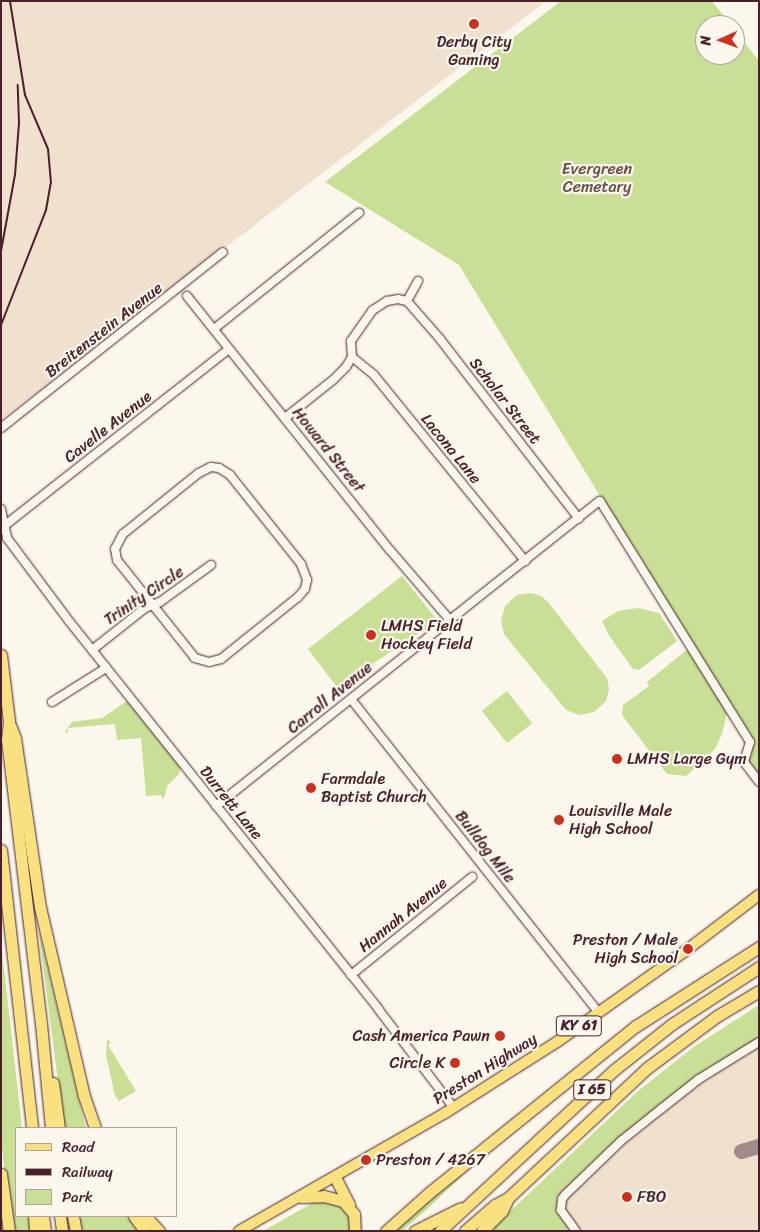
<!DOCTYPE html>
<style>
body{margin:0}
#map{position:relative;width:760px;height:1232px;overflow:hidden;background:#fbf7ec;font-family:Sriracha,sans-serif}
div>[style]{position:absolute}
[style*='--x']{left:calc(var(--x)*1px);top:calc(var(--y)*1px);width:calc(var(--w)*1px);rotate:calc(var(--a)*1deg)}
.built>*{inset:0;background:#f0e0ce}
.green>*{inset:0;background:#c8df95;transform-origin:0 0}
.taxiway>*{height:15px;margin:-7.5px;padding:0 7.5px;transform-origin:7.5px;border-radius:7.5px;background:#a28b8c}
.roads{filter:drop-shadow(0 0 1px #4a1f2b) drop-shadow(0 0 1px #4a1f2b)}
.minor>*{height:8px;margin:-4px;padding:0 4px;transform-origin:4px;border-radius:4px;background:#fbf7ec}
.major>*{height:10px;margin:-5px;padding:0 5px;transform-origin:5px;border-radius:5px;background:#f9e181}
.highway>*{height:11px;margin:-5.5px;padding:0 5.5px;transform-origin:5.5px;border-radius:5.5px;background:#f9e181}
.rail>*{height:2px;margin:-1px;padding:0 1px;transform-origin:1px;border-radius:1px;background:#4a1f2b}
.dots>*{width:14px;height:14px;translate:-50% -50%;box-sizing:border-box;border:2px solid #fbf7ec;border-radius:50%}
span{translate:-50% -50%;white-space:nowrap;text-align:center;line-height:1.15;-webkit-text-stroke:4.5px #fbf7ec;paint-order:stroke}
.shield-label span{padding:1px 4px;background:#fbf7ec;border:1px solid;border-radius:4px;-webkit-text-stroke-width:0}
.shield-label{font-size:15px;color:#4a1f2b;font-weight:700}
.poi-label{font-size:16px;color:#4a1f2b}
.left{translate:0 -50%;text-align:left}
.right{translate:-100% -50%;text-align:right}
.park-label{font-size:16px;color:#6a4f46}
.street-label{font-size:16px;color:#4a1f2b}
.frame{position:absolute;inset:0;border:2px solid #4a1f2b;pointer-events:none}
.legend{position:absolute;left:15px;top:1127px;width:162px;height:90px;box-sizing:border-box;background:#fbf7ec;border:1px solid #b4a19f;margin:0;padding:6px 9px;list-style:none;font-size:15px;color:#4a1f2b}
.legend li{display:flex;align-items:center;gap:10px;height:25px}
.legend b{width:25px;border:1px solid #b4a19f}
.north{position:absolute;left:695px;top:15px;width:50px;height:50px;box-sizing:border-box;background:#fbf7ec;border:1px solid #b4a19f;border-radius:50%;rotate:268deg;font-size:14px;font-weight:700;line-height:20px;text-align:center;color:#4a1f2b}
.north::after{content:'';display:block;margin:auto;width:18px;height:22px;background:#c8321e;clip-path:polygon(50% 0,100% 100%,50% 72%,0 100%)}
</style>
<div id="map">
<div class="built">
<i style="clip-path:polygon(1px 1px,546px 1px,1px 420px)"></i>
<i style="clip-path:polygon(759px 1025px,759px 1231px,510px 1231px)"></i>
</div>
<div class="green">
<i style="clip-path:polygon(561px 1px,712px 1px,731px 25px,705px 25px,705px 55px,735px 55px,735px 30px,759px 61px,759px 782px,744px 762px,750px 742px,459px 265px,325px 182px)"></i>
<i style="clip-path:polygon(402px 576px,438px 621px,337px 687px,308px 649px)"></i>
<i style="clip-path:polygon(531px 593px,541px 596px,548px 602px,607px 678px,609px 689px,606px 701px,594px 712px,580px 715px,566px 710px,504px 634px,501px 621px,505px 606px,517px 595px)"></i>
<i style="clip-path:polygon(638px 608px,659px 613px,677px 641px,639px 670px,633px 669px,610px 637px,602px 621px,618px 611px)"></i>
<i style="clip-path:polygon(689px 648px,728px 709px,722px 734px,715px 749px,686px 776px,667px 774px,622px 715px,623px 705px,649px 686px,647px 682px)"></i>
<i style="left:507px;top:691px;width:41px;height:32px;rotate:52deg"></i>
<i style="clip-path:polygon(127px 701px,181px 767px,179px 774px,167px 786px,165px 796px,162px 799px,161px 795px,146px 796px,141px 738px,117px 740px,115px 724px,68px 728px,68px 733px,65px 732px,72px 722px,102px 718px)"></i>
<i style="clip-path:polygon(38px 926px,82px 1112px,86px 1128px,64px 1128px)"></i>
<i style="clip-path:polygon(1px 942px,22px 1128px,16px 1128px,16px 1216px,29px 1216px,30px 1231px,11px 1231px,1px 1139px)"></i>
<i style="clip-path:polygon(759px 1005px,759px 1038px,697px 1078px,563px 1192px,558px 1198px,569px 1231px,489px 1231px,638px 1091px,695px 1046px)"></i>
<i style="clip-path:polygon(107px 1039px,111px 1042px,108px 1045px,136px 1091px,119px 1101px,115px 1096px,106px 1055px)"></i>
<i style="clip-path:polygon(477px 1156px,480px 1159px,425px 1211px,402px 1231px,391px 1231px)"></i>
<i style="clip-path:polygon(318px 1200px,340px 1204px,350px 1216px,351px 1231px,263px 1231px)"></i>
<i style="clip-path:polygon(77px 1216px,130px 1216px,141px 1231px,79px 1231px)"></i>
</div>
<div class="taxiway">
<i style="--x:741;--y:1151;--w:19;--a:-16"></i>
</div>
<div class="roads">
<div class="minor">
<i style="--x:187;--y:296;--w:325;--a:51.4"></i>
<i style="--x:390;--y:550;--w:91;--a:49.5"></i>
<i style="--x:407;--y:301;--w:50;--a:49"></i>
<i style="--x:440;--y:339;--w:227;--a:52.3"></i>
<i style="--x:407;--y:301;--w:23;--a:-61"></i>
<i style="--x:214;--y:329;--w:186;--a:-38.7"></i>
<i style="--x:352;--y:357;--w:28;--a:39"></i>
<i style="--x:374;--y:375;--w:240;--a:50.9"></i>
<i style="--x:285;--y:418;--w:61;--a:-38.4"></i>
<i style="--x:333;--y:380;--w:18;--a:-45"></i>
<i style="--x:346;--y:367;--w:12;--a:-59"></i>
<i style="--x:352;--y:357;--w:16;--a:-94"></i>
<i style="--x:351;--y:341;--w:38;--a:-55"></i>
<i style="--x:373;--y:310;--w:17;--a:-33"></i>
<i style="--x:387;--y:301;--w:11;--a:-10"></i>
<i style="--x:398;--y:299;--w:9;--a:13"></i>
<i style="--x:1;--y:428;--w:283;--a:-38.4"></i>
<i style="--x:211;--y:467;--w:8;--a:7"></i>
<i style="--x:219;--y:468;--w:13;--a:32"></i>
<i style="--x:230;--y:475;--w:114;--a:51.4"></i>
<i style="--x:301;--y:564;--w:17;--a:69"></i>
<i style="--x:307;--y:580;--w:9;--a:103"></i>
<i style="--x:305;--y:589;--w:11;--a:131"></i>
<i style="--x:298;--y:597;--w:99;--a:141.2"></i>
<i style="--x:221;--y:659;--w:12;--a:166"></i>
<i style="--x:209;--y:662;--w:15;--a:-164"></i>
<i style="--x:195;--y:658;--w:125;--a:-128.5"></i>
<i style="--x:117;--y:560;--w:11;--a:-100"></i>
<i style="--x:115;--y:549;--w:17;--a:-62"></i>
<i style="--x:123;--y:534;--w:97;--a:-38.8"></i>
<i style="--x:199;--y:473;--w:13;--a:-27"></i>
<i style="--x:1;--y:509;--w:30;--a:78"></i>
<i style="--x:7;--y:538;--w:104;--a:53.2"></i>
<i style="--x:69;--y:621;--w:497;--a:51.4"></i>
<i style="--x:379;--y:1010;--w:123;--a:52.6"></i>
<i style="--x:4;--y:526;--w:286;--a:-38.2"></i>
<i style="--x:92;--y:650;--w:68;--a:-38.4"></i>
<i style="--x:145;--y:608;--w:16;--a:-22"></i>
<i style="--x:160;--y:602;--w:63;--a:-36"></i>
<i style="--x:351;--y:699;--w:400;--a:51.7"></i>
<i style="--x:52;--y:702;--w:64;--a:-32.2"></i>
<i style="--x:216;--y:806;--w:490;--a:-38.5"></i>
<i style="--x:600;--y:501;--w:284;--a:58.1"></i>
<i style="--x:750;--y:742;--w:21;--a:107"></i>
<i style="--x:744;--y:762;--w:25;--a:53"></i>
<i style="--x:351;--y:975;--w:156;--a:-39"></i>
<i style="--x:576;--y:1231;--w:26;--a:-126"></i>
<i style="--x:561;--y:1210;--w:11;--a:-85"></i>
<i style="--x:562;--y:1199;--w:5;--a:-53"></i>
<i style="--x:565;--y:1195;--w:78;--a:-44"></i>
<i style="--x:621;--y:1141;--w:51;--a:-38.7"></i>
<i style="--x:661;--y:1109;--w:48;--a:-38.3"></i>
<i style="--x:699;--y:1079;--w:70;--a:-31.7"></i>
</div>
<div class="major">
<i style="--x:239;--y:1231;--w:237;--a:-29.8"></i>
<i style="--x:445;--y:1113;--w:133;--a:-32.4"></i>
<i style="--x:557;--y:1042;--w:161;--a:-35.4"></i>
<i style="--x:688;--y:949;--w:89;--a:-37.3"></i>
</div>
<div class="highway">
<i style="--x:1;--y:655;--w:66;--a:83.1"></i>
<i style="--x:9;--y:721;--w:18;--a:96"></i>
<i style="--x:7;--y:739;--w:287;--a:83.2"></i>
<i style="--x:41;--y:1024;--w:104;--a:84.5"></i>
<i style="--x:10;--y:725;--w:14;--a:69"></i>
<i style="--x:15;--y:738;--w:171;--a:81.6"></i>
<i style="--x:40;--y:907;--w:194;--a:76.9"></i>
<i style="--x:84;--y:1096;--w:34;--a:71"></i>
<i style="--x:1;--y:850;--w:280;--a:83.6"></i>
<i style="--x:53;--y:1083;--w:45;--a:82.4"></i>
<i style="--x:1;--y:1174;--w:58;--a:82"></i>
<i style="--x:335;--y:1177;--w:31;--a:63"></i>
<i style="--x:301;--y:1197;--w:23;--a:-2"></i>
<i style="--x:324;--y:1196;--w:20;--a:15"></i>
<i style="--x:343;--y:1201;--w:17;--a:50"></i>
<i style="--x:354;--y:1214;--w:17;--a:87"></i>
<i style="--x:34;--y:1216;--w:15;--a:86"></i>
<i style="--x:43;--y:1216;--w:15;--a:82"></i>
<i style="--x:60;--y:1216;--w:15;--a:82"></i>
<i style="--x:73;--y:1216;--w:15;--a:79"></i>
<i style="--x:134;--y:1216;--w:19;--a:54"></i>
<i style="--x:145;--y:1216;--w:21;--a:47"></i>
<i style="--x:386;--y:1231;--w:59;--a:-41.6"></i>
<i style="--x:430;--y:1192;--w:265;--a:-38.9"></i>
<i style="--x:636;--y:1026;--w:146;--a:-32.7"></i>
<i style="--x:415;--y:1231;--w:51;--a:-26.6"></i>
<i style="--x:440;--y:1231;--w:237;--a:-42.8"></i>
<i style="--x:614;--y:1070;--w:74;--a:-38.4"></i>
<i style="--x:672;--y:1024;--w:104;--a:-33.2"></i>
<i style="--x:465;--y:1231;--w:40;--a:-41"></i>
<i style="--x:495;--y:1205;--w:15;--a:-28"></i>
<i style="--x:508;--y:1198;--w:190;--a:-43.1"></i>
<i style="--x:647;--y:1068;--w:87;--a:-36.6"></i>
<i style="--x:717;--y:1016;--w:49;--a:-30.8"></i>
<i style="--x:482;--y:1231;--w:28;--a:-45"></i>
<i style="--x:502;--y:1211;--w:14;--a:-65"></i>
</div>
</div>
<div class="rail">
<i style="--x:1;--y:251;--w:77;--a:-79.6"></i>
<i style="--x:15;--y:175;--w:52;--a:-85.6"></i>
<i style="--x:19;--y:123;--w:38;--a:-92"></i>
<i style="--x:1;--y:325;--w:123;--a:-68.6"></i>
<i style="--x:46;--y:210;--w:27;--a:-80"></i>
<i style="--x:51;--y:183;--w:34;--a:-95"></i>
<i style="--x:48;--y:149;--w:59;--a:-113.1"></i>
<i style="--x:25;--y:95;--w:95;--a:-99.1"></i>
</div>
<div class="dots">
<i style="left:474px;top:24px;background:#c8321e"></i>
<i style="left:371px;top:635px;background:#c8321e"></i>
<i style="left:617px;top:759px;background:#c8321e"></i>
<i style="left:311px;top:788px;background:#c8321e"></i>
<i style="left:559px;top:820px;background:#c8321e"></i>
<i style="left:688px;top:949px;background:#c8321e"></i>
<i style="left:500px;top:1036px;background:#c8321e"></i>
<i style="left:455px;top:1063px;background:#c8321e"></i>
<i style="left:366px;top:1160px;background:#c8321e"></i>
<i style="left:627px;top:1197px;background:#c8321e"></i>
</div>
<div class="shield-label">
<span style="left:579px;top:1026px">KY 61</span>
<span style="left:592px;top:1090px">I 65</span>
</div>
<div class="poi-label">
<span style="left:474px;top:51px">Derby City<br>Gaming</span>
<span class="left" style="left:381px;top:635px">LMHS Field<br>Hockey Field</span>
<span class="left" style="left:627px;top:759px">LMHS Large Gym</span>
<span class="left" style="left:321px;top:788px">Farmdale<br>Baptist Church</span>
<span class="left" style="left:569px;top:820px">Louisville Male<br>High School</span>
<span class="right" style="left:678px;top:949px">Preston / Male<br>High School</span>
<span class="right" style="left:490px;top:1036px">Cash America Pawn</span>
<span class="right" style="left:445px;top:1063px">Circle K</span>
<span class="left" style="left:376px;top:1160px">Preston / 4267</span>
<span class="left" style="left:637px;top:1197px">FBO</span>
</div>
<div class="park-label">
<span style="left:597px;top:178px">Evergreen<br>Cemetary</span>
</div>
<div class="street-label">
<span style="left:104px;top:330px;rotate:-38deg">Breitenstein Avenue</span>
<span style="left:505px;top:401px;rotate:52deg">Scholar Street</span>
<span style="left:108px;top:427px;rotate:-38deg">Cavelle Avenue</span>
<span style="left:451px;top:449px;rotate:51deg">Lacona Lane</span>
<span style="left:328px;top:450px;rotate:51deg">Howard Street</span>
<span style="left:144px;top:596px;rotate:-34deg">Trinity Circle</span>
<span style="left:330px;top:698px;rotate:-39deg">Carroll Avenue</span>
<span style="left:231px;top:803px;rotate:51deg">Durrett Lane</span>
<span style="left:485px;top:847px;rotate:52deg">Bulldog Mile</span>
<span style="left:403px;top:915px;rotate:-39deg">Hannah Avenue</span>
<span style="left:485px;top:1069px;rotate:-32deg">Preston Highway</span>
</div>
<div class="frame"></div>
<ul class="legend">
<li><b style="height:6px;background:#f9e181"></b>Road</li>
<li><b style="height:6px;background:#4a1f2b"></b>Railway</li>
<li><b style="height:14px;background:#c8df95"></b>Park</li>
</ul>
<div class="north">N</div>
</div>
